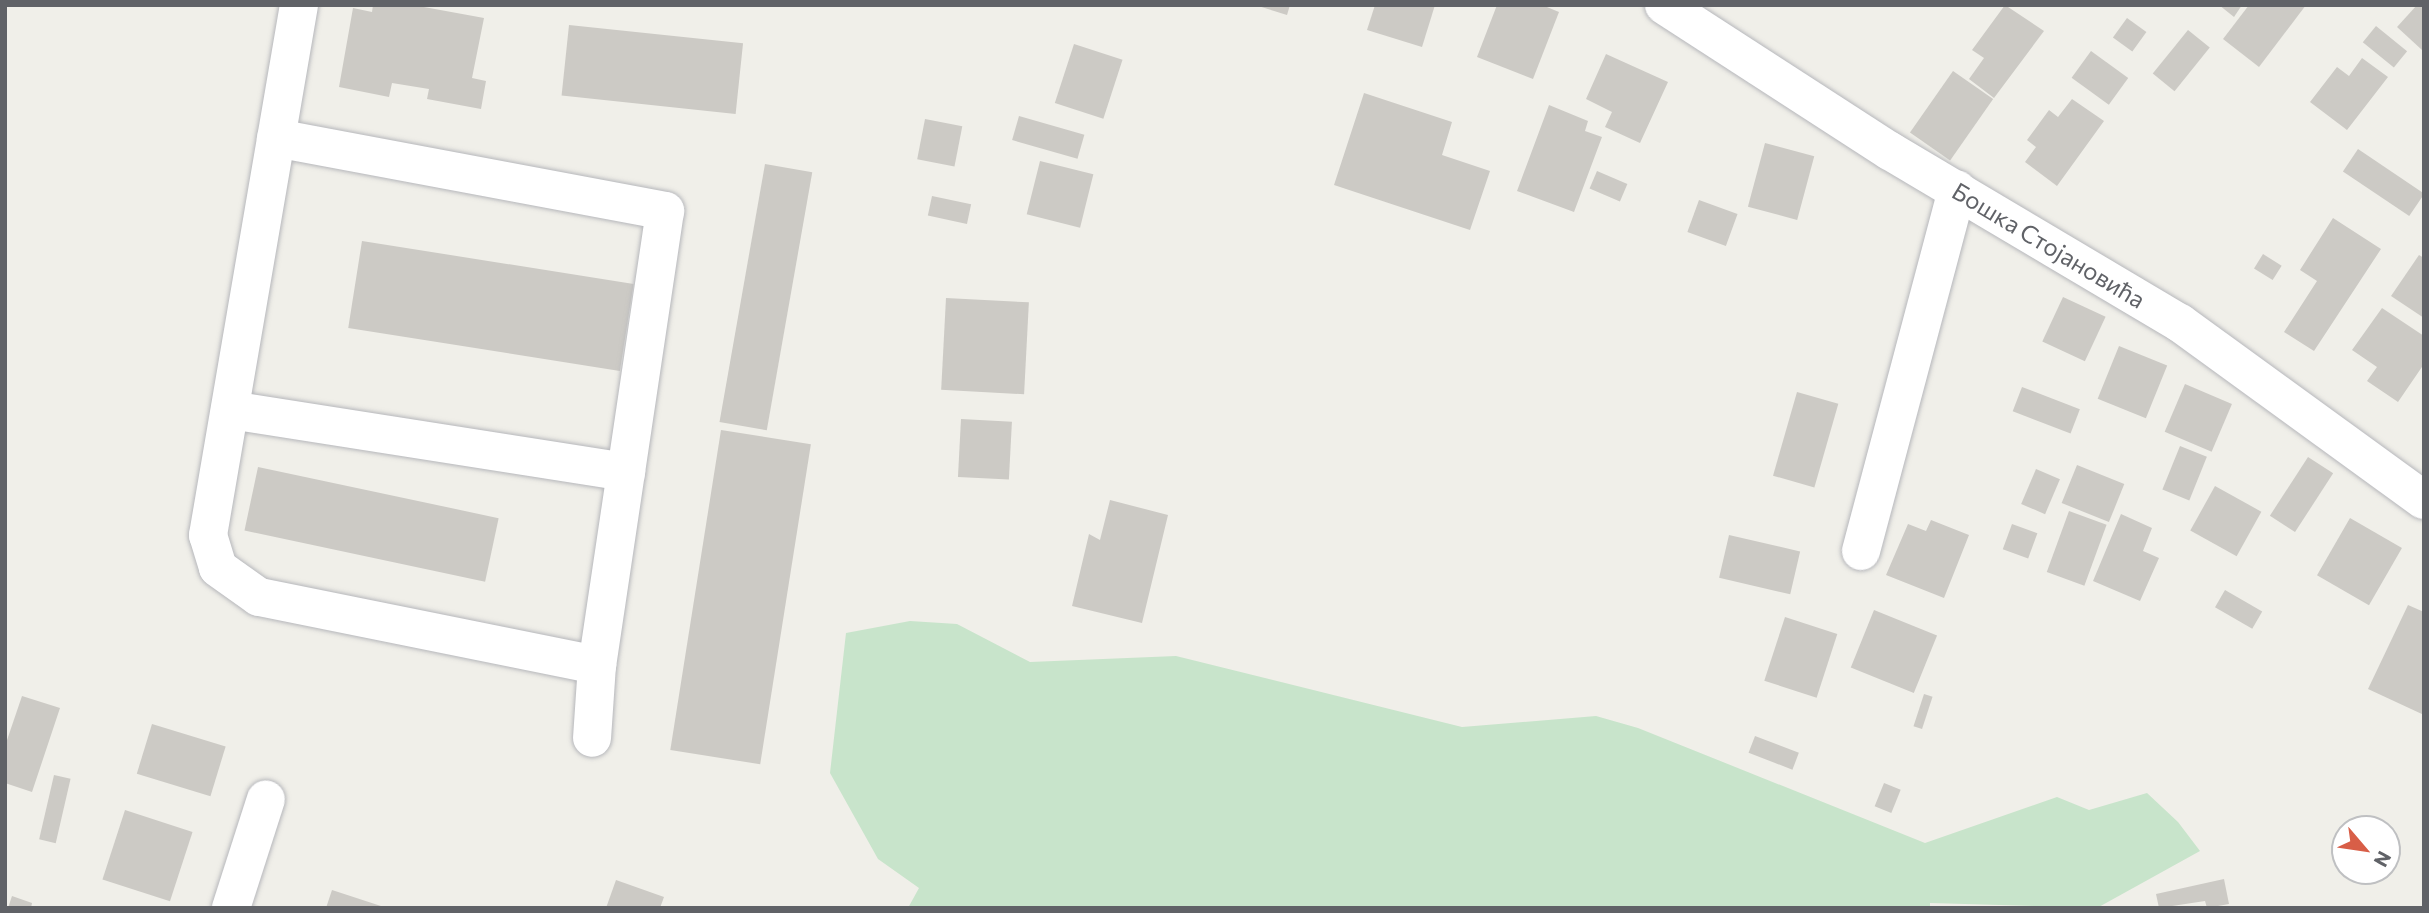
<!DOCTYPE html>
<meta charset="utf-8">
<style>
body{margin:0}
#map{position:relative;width:2429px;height:913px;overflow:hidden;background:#f0efe9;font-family:Commissioner,sans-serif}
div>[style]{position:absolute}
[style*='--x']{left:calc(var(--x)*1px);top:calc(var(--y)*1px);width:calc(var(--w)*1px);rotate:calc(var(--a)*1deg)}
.green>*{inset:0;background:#c8e4cb}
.building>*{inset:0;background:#cccac5;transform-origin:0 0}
.roads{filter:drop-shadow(0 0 2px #b6b7bb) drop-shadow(0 0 2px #b6b7bb)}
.minor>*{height:38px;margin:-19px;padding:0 19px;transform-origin:19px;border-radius:19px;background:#fff}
span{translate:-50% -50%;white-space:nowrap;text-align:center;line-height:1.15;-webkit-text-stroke:5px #fff;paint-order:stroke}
.street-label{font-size:24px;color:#606267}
.frame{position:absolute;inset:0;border:7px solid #606267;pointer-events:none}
.north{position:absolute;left:2331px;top:815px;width:70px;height:70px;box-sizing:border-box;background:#fff;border:2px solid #bfc0c2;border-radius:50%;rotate:119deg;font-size:19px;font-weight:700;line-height:28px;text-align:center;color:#606267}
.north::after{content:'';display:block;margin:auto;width:24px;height:32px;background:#d85e47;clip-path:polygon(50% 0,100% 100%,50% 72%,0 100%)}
</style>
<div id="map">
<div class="green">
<i style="clip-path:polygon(910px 621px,957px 624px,1030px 662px,1176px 656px,1462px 727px,1596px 716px,1638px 728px,1925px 843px,2057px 797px,2089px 810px,2147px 793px,2178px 822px,2200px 851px,2097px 908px,1930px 903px,1930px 908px,908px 908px,919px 888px,878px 859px,830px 773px,846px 633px)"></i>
</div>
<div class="building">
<i style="clip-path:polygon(373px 5px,413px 5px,484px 18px,472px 78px,486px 81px,481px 109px,427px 99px,429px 89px,392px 83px,389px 97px,339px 87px,353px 8px,372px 12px)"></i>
<i style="clip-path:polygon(1255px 5px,1290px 5px,1287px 15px)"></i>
<i style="clip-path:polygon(1375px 5px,1435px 5px,1422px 47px,1367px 30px)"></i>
<i style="clip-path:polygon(1497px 5px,1542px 5px,1559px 12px,1533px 79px,1477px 57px)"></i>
<i style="clip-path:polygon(2005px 5px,2044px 31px,1994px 98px,1969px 79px,1984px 58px,1972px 50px)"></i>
<i style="clip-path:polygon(2219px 5px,2242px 5px,2234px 17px)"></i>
<i style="clip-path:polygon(2249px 5px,2306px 5px,2259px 67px,2223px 39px)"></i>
<i style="clip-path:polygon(2417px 5px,2424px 5px,2422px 50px,2397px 27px)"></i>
<i style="left:2127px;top:18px;width:24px;height:24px;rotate:36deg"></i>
<i style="left:569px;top:25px;width:175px;height:71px;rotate:6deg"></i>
<i style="left:2376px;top:26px;width:40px;height:21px;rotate:39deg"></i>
<i style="left:2188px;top:30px;width:28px;height:56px;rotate:39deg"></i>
<i style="left:1074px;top:44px;width:51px;height:62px;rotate:18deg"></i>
<i style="left:2091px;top:51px;width:46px;height:33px;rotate:36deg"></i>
<i style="clip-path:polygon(1606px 54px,1668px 82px,1640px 143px,1605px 127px,1612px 112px,1586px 99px)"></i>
<i style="clip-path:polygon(2362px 58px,2388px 77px,2347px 130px,2310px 102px,2337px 67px,2349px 76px)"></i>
<i style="left:1953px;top:71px;width:49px;height:75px;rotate:35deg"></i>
<i style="clip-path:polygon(1364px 93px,1452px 122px,1442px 155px,1490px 171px,1470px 230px,1334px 185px)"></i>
<i style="clip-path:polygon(2072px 99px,2104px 121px,2057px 186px,2025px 162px,2036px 147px,2027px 140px,2049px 110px,2058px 117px)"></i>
<i style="clip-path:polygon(1549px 105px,1588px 121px,1585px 131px,1602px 137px,1574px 212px,1517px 191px)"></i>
<i style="left:1019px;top:116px;width:68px;height:25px;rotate:16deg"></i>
<i style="left:925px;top:119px;width:38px;height:41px;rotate:11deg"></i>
<i style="left:1765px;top:143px;width:51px;height:66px;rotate:15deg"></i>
<i style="left:2358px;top:149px;width:80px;height:27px;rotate:34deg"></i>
<i style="left:1040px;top:161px;width:55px;height:55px;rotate:14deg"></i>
<i style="left:765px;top:164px;width:48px;height:262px;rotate:10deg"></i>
<i style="left:1597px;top:171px;width:33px;height:19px;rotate:23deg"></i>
<i style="left:932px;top:196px;width:40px;height:20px;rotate:12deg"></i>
<i style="left:1699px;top:200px;width:41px;height:34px;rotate:20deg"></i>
<i style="clip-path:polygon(2333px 218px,2381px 249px,2314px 351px,2284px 332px,2317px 281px,2300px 270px)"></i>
<i style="left:362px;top:241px;width:275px;height:88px;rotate:9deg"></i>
<i style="left:2263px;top:254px;width:22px;height:17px;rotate:32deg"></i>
<i style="clip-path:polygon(2419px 255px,2424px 258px,2424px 318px,2391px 296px)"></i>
<i style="left:2063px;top:297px;width:47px;height:49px;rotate:25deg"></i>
<i style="left:946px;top:298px;width:83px;height:92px;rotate:3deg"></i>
<i style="clip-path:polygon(2382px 308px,2424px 336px,2424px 364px,2398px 402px,2367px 381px,2377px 367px,2352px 350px)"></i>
<i style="left:2119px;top:346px;width:52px;height:57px;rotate:22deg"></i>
<i style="left:2185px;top:384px;width:51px;height:52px;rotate:23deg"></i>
<i style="left:2022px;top:387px;width:62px;height:26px;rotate:21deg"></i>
<i style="left:1797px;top:392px;width:43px;height:87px;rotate:16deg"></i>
<i style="left:961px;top:419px;width:51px;height:58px;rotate:3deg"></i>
<i style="left:721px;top:430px;width:91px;height:324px;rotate:9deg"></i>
<i style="left:2180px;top:446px;width:29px;height:47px;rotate:22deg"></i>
<i style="left:2308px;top:457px;width:30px;height:70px;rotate:33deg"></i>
<i style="left:2077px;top:465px;width:51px;height:41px;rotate:22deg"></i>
<i style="left:258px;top:467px;width:246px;height:65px;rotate:12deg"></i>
<i style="left:2036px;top:469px;width:26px;height:38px;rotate:23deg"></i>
<i style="left:2215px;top:486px;width:53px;height:51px;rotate:29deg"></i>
<i style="clip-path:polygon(1110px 500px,1168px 515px,1142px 623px,1072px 606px,1089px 534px,1100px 540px)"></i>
<i style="left:2069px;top:511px;width:40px;height:65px;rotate:20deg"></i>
<i style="clip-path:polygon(2121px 514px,2152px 528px,2143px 551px,2159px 558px,2140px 601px,2093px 581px)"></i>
<i style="left:2350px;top:518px;width:60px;height:66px;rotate:30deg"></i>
<i style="clip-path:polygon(1931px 520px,1969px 535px,1944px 598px,1886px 575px,1908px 524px,1926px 531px)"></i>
<i style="left:2012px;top:524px;width:27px;height:27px;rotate:20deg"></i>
<i style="left:1729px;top:535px;width:73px;height:44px;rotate:13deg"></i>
<i style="left:2225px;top:590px;width:43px;height:20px;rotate:30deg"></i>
<i style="clip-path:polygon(2408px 605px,2424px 612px,2424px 715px,2368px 689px)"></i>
<i style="left:1874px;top:610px;width:68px;height:62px;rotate:22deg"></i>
<i style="left:1785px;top:617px;width:55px;height:67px;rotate:18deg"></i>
<i style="left:1924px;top:694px;width:9px;height:34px;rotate:18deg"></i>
<i style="clip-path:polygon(22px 696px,60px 708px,32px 792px,5px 783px,5px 746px)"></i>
<i style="left:152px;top:724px;width:77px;height:52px;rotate:17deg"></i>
<i style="left:1755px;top:736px;width:47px;height:18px;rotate:21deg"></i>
<i style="left:54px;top:775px;width:17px;height:66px;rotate:13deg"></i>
<i style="left:1884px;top:783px;width:18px;height:25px;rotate:22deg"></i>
<i style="left:125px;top:810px;width:71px;height:73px;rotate:18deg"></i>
<i style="clip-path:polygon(2224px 879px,2229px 904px,2207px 908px,2205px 901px,2159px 908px,2156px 894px)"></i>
<i style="clip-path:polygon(616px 880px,664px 897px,660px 908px,606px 908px)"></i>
<i style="clip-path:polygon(332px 890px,384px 907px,384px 908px,326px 908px)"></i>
<i style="clip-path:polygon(12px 896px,32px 903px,31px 908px,8px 908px)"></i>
</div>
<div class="roads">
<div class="minor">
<i style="--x:299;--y:5;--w:538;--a:99.74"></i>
<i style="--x:208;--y:535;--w:34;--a:73"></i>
<i style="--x:218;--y:568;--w:50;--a:35.3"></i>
<i style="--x:259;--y:597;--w:345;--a:11.4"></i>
<i style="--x:1664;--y:5;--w:269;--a:32.9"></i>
<i style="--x:1890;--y:151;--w:337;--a:30.7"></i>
<i style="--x:2180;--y:323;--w:301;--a:36"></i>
<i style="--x:276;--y:138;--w:396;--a:10.6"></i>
<i style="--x:665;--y:211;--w:459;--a:98.5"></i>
<i style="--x:597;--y:665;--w:73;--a:93.9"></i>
<i style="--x:230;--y:410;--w:401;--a:8.9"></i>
<i style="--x:1861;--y:551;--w:374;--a:-75.1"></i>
<i style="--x:231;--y:908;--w:114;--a:-72.2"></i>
</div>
</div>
<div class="street-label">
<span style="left:2049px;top:245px;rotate:31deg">Бошка Стојановића</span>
</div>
<div class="frame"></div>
<div class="north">N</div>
</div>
